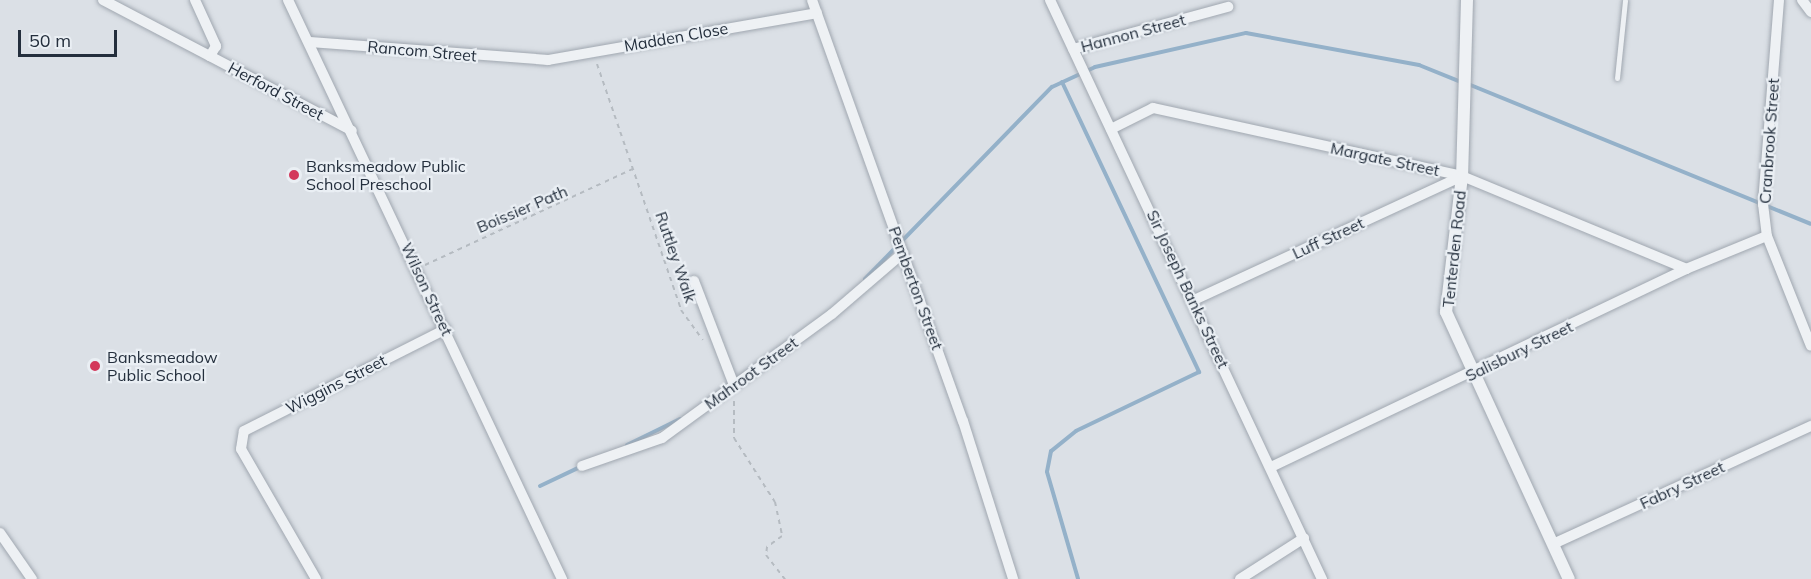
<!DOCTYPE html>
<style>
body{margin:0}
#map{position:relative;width:1811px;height:579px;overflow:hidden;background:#dbe0e6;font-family:Mulish,sans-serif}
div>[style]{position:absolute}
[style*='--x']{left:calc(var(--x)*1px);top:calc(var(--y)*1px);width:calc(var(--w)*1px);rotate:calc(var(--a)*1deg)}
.stream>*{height:4px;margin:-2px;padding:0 2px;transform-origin:2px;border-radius:2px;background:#94b1c9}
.path>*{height:2px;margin-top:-1px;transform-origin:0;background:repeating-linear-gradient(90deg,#b5bbc1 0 4.5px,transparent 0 9px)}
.roads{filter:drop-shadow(0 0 2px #a0a7b0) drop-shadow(0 0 2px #a0a7b0)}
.service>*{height:5px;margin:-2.5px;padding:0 2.5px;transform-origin:2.5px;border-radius:2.5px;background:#eef1f4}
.minor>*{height:10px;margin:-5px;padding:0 5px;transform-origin:5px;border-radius:5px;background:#eef1f4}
.tertiary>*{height:12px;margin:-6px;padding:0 6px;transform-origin:6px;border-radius:6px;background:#eef1f4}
.dots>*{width:16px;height:16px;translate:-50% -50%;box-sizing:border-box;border:3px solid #eaeff4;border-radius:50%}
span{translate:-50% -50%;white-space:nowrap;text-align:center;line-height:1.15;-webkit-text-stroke:4.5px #eaeff4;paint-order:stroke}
.street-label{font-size:16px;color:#242f3d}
.poi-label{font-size:16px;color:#242f3d}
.left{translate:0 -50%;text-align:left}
.scale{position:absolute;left:18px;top:30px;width:99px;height:27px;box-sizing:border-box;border:3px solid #242f3d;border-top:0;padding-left:8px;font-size:18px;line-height:21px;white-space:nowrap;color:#242f3d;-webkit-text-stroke:4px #eaeff4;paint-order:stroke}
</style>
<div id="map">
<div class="stream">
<i style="--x:1062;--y:82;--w:321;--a:64.7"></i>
<i style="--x:1199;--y:372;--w:136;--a:154.4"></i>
<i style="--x:1076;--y:431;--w:32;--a:141"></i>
<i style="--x:1051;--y:451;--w:21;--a:101"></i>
<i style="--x:1047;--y:472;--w:111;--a:73.8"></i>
<i style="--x:1468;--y:84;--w:370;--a:22.2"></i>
<i style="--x:865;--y:279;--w:268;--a:-45.8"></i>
<i style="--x:1052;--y:87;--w:47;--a:-24.9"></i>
<i style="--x:1095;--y:67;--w:155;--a:-12.7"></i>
<i style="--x:1246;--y:33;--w:176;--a:10.5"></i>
<i style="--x:1419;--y:65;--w:45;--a:22"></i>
<i style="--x:627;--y:445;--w:59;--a:-26.1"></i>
<i style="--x:540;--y:486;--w:44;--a:-25.4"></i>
</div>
<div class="path">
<i style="--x:597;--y:64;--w:260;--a:71.1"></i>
<i style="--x:681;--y:310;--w:37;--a:54"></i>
<i style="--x:425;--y:265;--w:229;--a:-24.8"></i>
<i style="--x:734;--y:401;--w:37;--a:90"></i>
<i style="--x:734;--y:438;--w:76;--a:57.4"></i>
<i style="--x:775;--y:502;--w:35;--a:78"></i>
<i style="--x:782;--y:536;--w:19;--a:144"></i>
<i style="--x:767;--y:547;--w:8;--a:97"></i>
<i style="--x:766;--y:555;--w:31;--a:52"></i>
</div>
<div class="roads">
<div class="service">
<i style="--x:1617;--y:78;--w:78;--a:-84.1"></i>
</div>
<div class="minor">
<i style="--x:103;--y:0;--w:281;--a:27.7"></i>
<i style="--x:195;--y:0;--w:51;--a:65.5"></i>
<i style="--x:216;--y:46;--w:12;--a:121"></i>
<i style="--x:288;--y:0;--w:641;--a:64.68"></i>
<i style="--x:812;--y:0;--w:447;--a:70.3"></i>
<i style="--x:963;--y:421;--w:166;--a:72.4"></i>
<i style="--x:1050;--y:0;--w:640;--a:64.84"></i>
<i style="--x:1779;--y:0;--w:205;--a:94.5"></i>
<i style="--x:1763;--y:204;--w:32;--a:83"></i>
<i style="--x:1767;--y:236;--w:118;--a:68.2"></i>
<i style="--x:1802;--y:0;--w:15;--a:53"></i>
<i style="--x:310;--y:42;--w:239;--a:4.3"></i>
<i style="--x:548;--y:60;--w:273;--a:-9.9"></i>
<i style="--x:1073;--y:49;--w:161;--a:-15.2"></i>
<i style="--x:1111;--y:129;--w:47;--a:-26.6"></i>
<i style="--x:1153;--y:108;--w:316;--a:12.4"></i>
<i style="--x:1462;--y:176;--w:243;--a:22.5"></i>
<i style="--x:694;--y:281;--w:111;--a:69"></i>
<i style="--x:1194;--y:300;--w:295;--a:-24.8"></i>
<i style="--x:582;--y:466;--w:85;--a:-19.3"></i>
<i style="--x:662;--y:438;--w:210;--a:-36.1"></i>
<i style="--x:832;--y:314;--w:94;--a:-40.7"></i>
<i style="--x:1271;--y:467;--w:460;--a:-25.5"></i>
<i style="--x:1686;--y:269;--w:87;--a:-22.2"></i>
<i style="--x:0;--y:533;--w:56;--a:55.2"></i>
<i style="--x:1553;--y:544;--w:284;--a:-24.6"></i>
<i style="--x:316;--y:579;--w:150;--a:-120"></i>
<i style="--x:241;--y:449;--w:18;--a:-81"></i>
<i style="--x:244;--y:431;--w:226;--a:-26.8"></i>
<i style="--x:1240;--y:579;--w:76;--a:-32.6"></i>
</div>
<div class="tertiary">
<i style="--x:1467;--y:0;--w:176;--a:91.6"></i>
<i style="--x:1462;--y:176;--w:137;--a:96.7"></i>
<i style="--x:1446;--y:312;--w:294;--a:65.3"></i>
</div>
</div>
<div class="dots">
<i style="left:294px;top:175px;background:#d3385b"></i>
<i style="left:95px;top:366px;background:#d3385b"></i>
</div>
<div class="street-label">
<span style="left:1133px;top:33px;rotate:-15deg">Hannon Street</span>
<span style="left:676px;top:37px;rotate:-10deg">Madden Close</span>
<span style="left:422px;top:51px;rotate:5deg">Rancom Street</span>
<span style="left:276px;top:91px;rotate:28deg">Herford Street</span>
<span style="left:1769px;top:141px;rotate:-86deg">Cranbrook Street</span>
<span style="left:1385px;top:159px;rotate:12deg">Margate Street</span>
<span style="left:522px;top:209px;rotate:-23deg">Boissier Path</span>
<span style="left:1328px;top:238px;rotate:-25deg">Luff Street</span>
<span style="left:1454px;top:249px;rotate:-84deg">Tenterden Road</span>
<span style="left:676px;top:257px;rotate:71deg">Ruttley Walk</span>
<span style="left:916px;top:288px;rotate:70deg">Pemberton Street</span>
<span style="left:427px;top:289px;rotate:65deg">Wilson Street</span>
<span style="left:1188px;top:289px;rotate:65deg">Sir Joseph Banks Street</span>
<span style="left:1519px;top:351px;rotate:-26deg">Salisbury Street</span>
<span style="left:751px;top:373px;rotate:-36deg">Mahroot Street</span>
<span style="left:336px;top:384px;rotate:-27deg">Wiggins Street</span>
<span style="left:1682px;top:485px;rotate:-25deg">Fabry Street</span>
</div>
<div class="poi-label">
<span class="left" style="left:306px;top:175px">Banksmeadow Public<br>School Preschool</span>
<span class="left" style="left:107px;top:366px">Banksmeadow<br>Public School</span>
</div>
<div class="scale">50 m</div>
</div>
